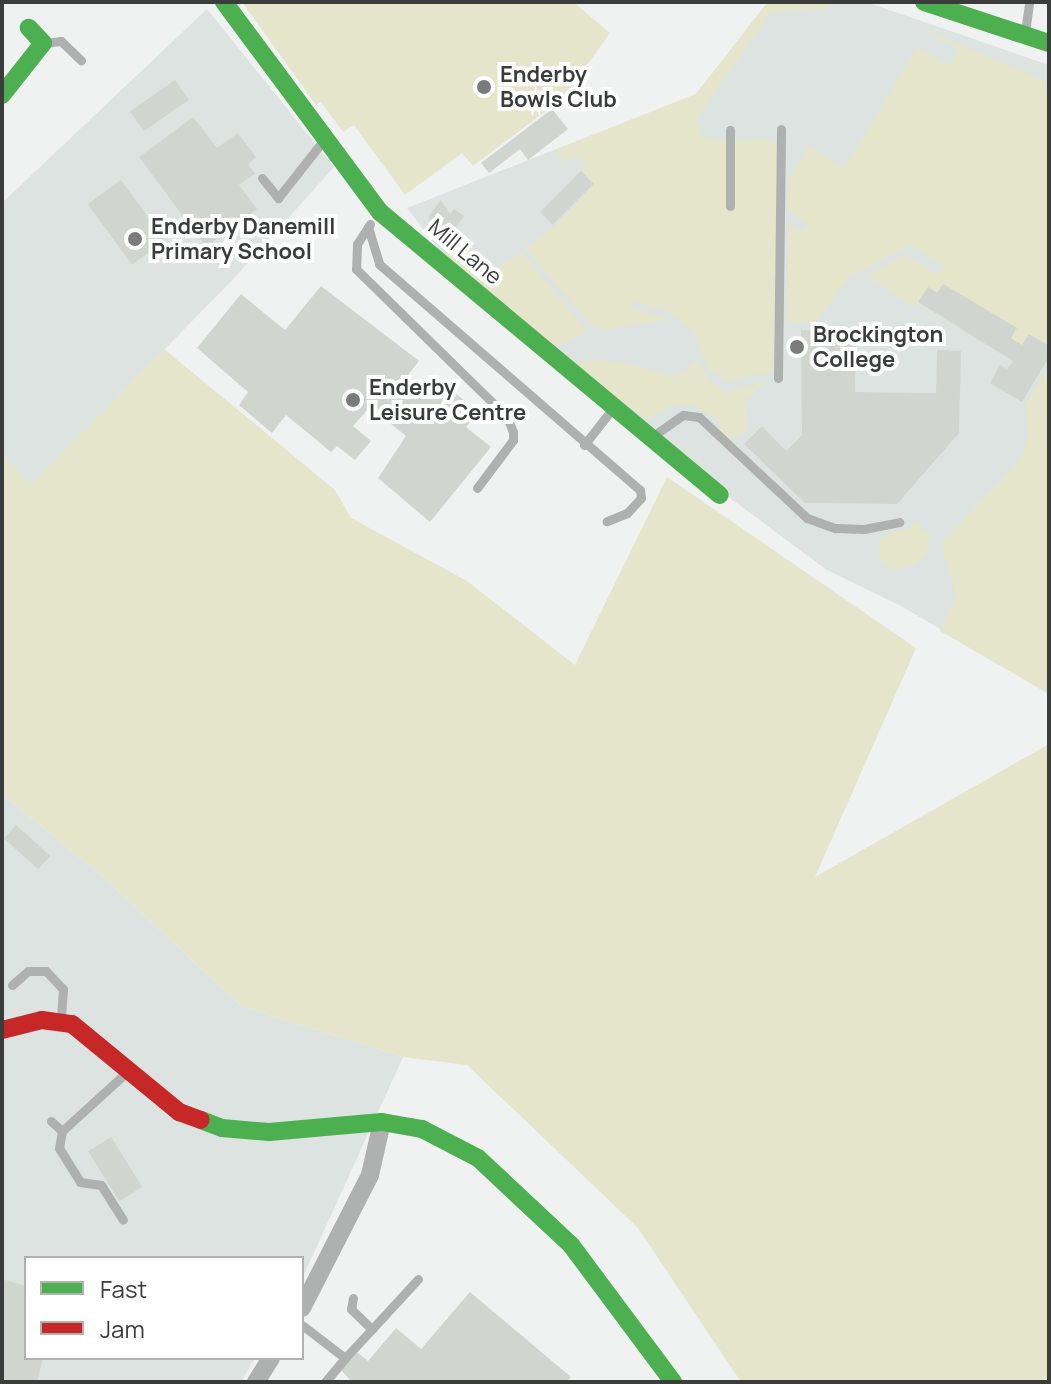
<!DOCTYPE html>
<style>
body{margin:0}
#map{position:relative;width:1051px;height:1384px;overflow:hidden;background:#f0f1f1;font-family:Manrope,sans-serif}
div>[style]{position:absolute}
[style*='--x']{left:calc(var(--x)*1px);top:calc(var(--y)*1px);width:calc(var(--w)*1px);rotate:calc(var(--a)*1deg)}
.built>*{inset:0;background:#dde3e0}
.green>*{inset:0;background:#e5e5cc}
.building>*{inset:0;background:#d0d6cf;transform-origin:0 0}
.lane>*{height:9px;margin:-4.5px;padding:0 4.5px;transform-origin:4.5px;border-radius:4.5px;background:#afb0b0}
.street>*{height:18px;margin:-9px;padding:0 9px;transform-origin:9px;border-radius:9px;background:#afb0b0}
.fast>*{height:18px;margin:-9px;padding:0 9px;transform-origin:9px;border-radius:9px;background:#4caf50}
.jam>*{height:18px;margin:-9px;padding:0 9px;transform-origin:9px;border-radius:9px;background:#c62828}
.dots>*{width:22px;height:22px;translate:-50% -50%;box-sizing:border-box;border:4px solid #fff;border-radius:50%}
span{translate:-50% -50%;white-space:nowrap;text-align:center;line-height:1.15;-webkit-text-stroke:8px #fff;paint-order:stroke}
.poi-label{font-size:22px;color:#3b3d3c;font-weight:700}
.left{translate:0 -50%;text-align:left}
.street-label{font-size:22px;color:#3b3d3c}
.frame{position:absolute;inset:0;border:4px solid #3b3d3c;pointer-events:none}
.legend{position:absolute;left:24px;top:1256px;width:280px;height:104px;box-sizing:border-box;background:#fff;border:2px solid #b1b1b1;margin:0;padding:10px 14px;list-style:none;font-size:24px;color:#3b3d3c}
.legend li{display:flex;align-items:center;gap:16px;height:40px}
.legend b{width:40px;border:2px solid #b1b1b1}
</style>
<div id="map">
<div class="built">
<i style="clip-path:polygon(768px 2px,866px 2px,1049px 65px,1049px 694px,901px 606px,827px 570px,723px 493px,441px 252px,407px 208px,696px 94px)"></i>
<i style="clip-path:polygon(207px 9px,334px 167px,236px 276px,31px 486px,2px 454px,2px 203px)"></i>
<i style="clip-path:polygon(2px 794px,102px 876px,241px 1006px,403px 1057px,302px 1279px,302px 1258px,26px 1258px,26px 1358px,255px 1358px,241px 1382px,2px 1382px)"></i>
</div>
<div class="green">
<i style="clip-path:polygon(242px 2px,573px 2px,610px 33px,563px 98px,473px 166px,462px 153px,405px 195px,354px 125px,343px 132px,321px 102px,316px 105px)"></i>
<i style="clip-path:polygon(768px 2px,829px 2px,829px 8px,771px 12px,696px 120px,703px 137px,727px 140px,726px 206px,734px 139px,772px 139px,777px 146px,773px 374px,753px 374px,729px 383px,709px 370px,692px 331px,668px 311px,629px 300px,636px 309px,670px 319px,605px 330px,592px 326px,525px 248px,554px 227px,594px 185px,581px 171px,585px 166px,578px 156px,562px 163px,558px 149px,696px 94px)"></i>
<i style="clip-path:polygon(910px 23px,1049px 83px,1049px 346px,1029px 334px,1022px 345px,928px 288px,914px 308px,867px 276px,905px 254px,936px 273px,947px 268px,911px 245px,849px 277px,815px 324px,787px 322px,789px 223px,802px 232px,807px 224px,788px 209px,789px 178px,809px 146px,844px 169px,917px 47px,949px 66px,958px 49px)"></i>
<i style="clip-path:polygon(460px 242px,496px 269px,521px 251px,587px 332px,548px 350px,444px 255px)"></i>
<i style="clip-path:polygon(164px 349px,335px 490px,351px 518px,467px 581px,575px 665px,667px 477px,916px 648px,815px 877px,1049px 744px,1049px 1382px,741px 1382px,638px 1228px,467px 1065px,403px 1057px,241px 1006px,102px 876px,2px 794px,2px 454px,31px 485px)"></i>
<i style="clip-path:polygon(588px 360px,627px 363px,671px 376px,684px 372px,696px 360px,711px 382px,727px 392px,766px 382px,745px 400px,748px 430px,727px 441px,716px 419px,694px 405px,672px 405px,648px 419px,570px 367px)"></i>
<i style="clip-path:polygon(1049px 368px,1049px 694px,940px 631px,956px 595px,941px 544px,1023px 455px,1029px 430px,1026px 402px)"></i>
<i style="clip-path:polygon(913px 520px,930px 535px,928px 551px,913px 566px,891px 569px,880px 561px,879px 542px,887px 533px,911px 528px)"></i>
</div>
<div class="building">
<i style="left:175px;top:80px;width:24px;height:55px;rotate:55deg"></i>
<i style="clip-path:polygon(552px 109px,568px 129px,528px 160px,520px 149px,489px 173px,481px 163px)"></i>
<i style="clip-path:polygon(193px 117px,217px 148px,238px 133px,256px 157px,248px 164px,255px 174px,239px 185px,257px 209px,206px 247px,139px 157px)"></i>
<i style="left:581px;top:171px;width:18px;height:58px;rotate:45deg"></i>
<i style="left:121px;top:180px;width:75px;height:41px;rotate:54deg"></i>
<i style="clip-path:polygon(441px 200px,450px 214px,454px 209px,464px 216px,451px 234px,428px 217px)"></i>
<i style="clip-path:polygon(943px 284px,1017px 328px,1011px 338px,1022px 345px,1029px 334px,1049px 346px,1049px 357px,1022px 402px,990px 383px,1000px 365px,1007px 369px,1013px 361px,918px 302px,928px 287px,937px 293px)"></i>
<i style="clip-path:polygon(321px 286px,419px 361px,408px 375px,434px 395px,443px 383px,478px 412px,466px 427px,491px 447px,430px 522px,378px 478px,406px 436px,370px 407px,353px 426px,371px 441px,355px 460px,337px 446px,331px 452px,286px 415px,272px 433px,239px 405px,248px 392px,197px 348px,241px 294px,285px 330px)"></i>
<i style="clip-path:polygon(801px 330px,856px 332px,855px 392px,936px 393px,937px 350px,961px 351px,959px 433px,897px 504px,805px 503px,744px 444px,762px 426px,786px 451px,802px 435px)"></i>
<i style="left:16px;top:825px;width:46px;height:18px;rotate:42deg"></i>
<i style="left:111px;top:1137px;width:59px;height:27px;rotate:58deg"></i>
<i style="clip-path:polygon(2px 1279px,26px 1286px,26px 1358px,43px 1358px,37px 1382px,2px 1382px)"></i>
<i style="clip-path:polygon(470px 1292px,571px 1377px,566px 1382px,352px 1382px,341px 1370px,357px 1352px,368px 1361px,396px 1328px,421px 1349px)"></i>
</div>
<div class="lane">
<i style="--x:1025;--y:32;--w:30;--a:-82"></i>
<i style="--x:46;--y:43;--w:15;--a:-8"></i>
<i style="--x:61;--y:41;--w:28;--a:44"></i>
<i style="--x:730;--y:130;--w:76;--a:90"></i>
<i style="--x:262;--y:178;--w:26;--a:51"></i>
<i style="--x:278;--y:198;--w:71;--a:-51.8"></i>
<i style="--x:370;--y:224;--w:24;--a:123"></i>
<i style="--x:357;--y:244;--w:25;--a:92"></i>
<i style="--x:356;--y:269;--w:211;--a:44.4"></i>
<i style="--x:507;--y:417;--w:16;--a:68"></i>
<i style="--x:513;--y:432;--w:8;--a:90"></i>
<i style="--x:513;--y:440;--w:60;--a:126.9"></i>
<i style="--x:368;--y:227;--w:39;--a:73"></i>
<i style="--x:379;--y:264;--w:345;--a:40.9"></i>
<i style="--x:640;--y:490;--w:8;--a:83"></i>
<i style="--x:641;--y:498;--w:21;--a:133"></i>
<i style="--x:627;--y:513;--w:22;--a:158"></i>
<i style="--x:778;--y:378;--w:249;--a:-89.3"></i>
<i style="--x:653;--y:436;--w:37;--a:-35"></i>
<i style="--x:683;--y:415;--w:16;--a:7"></i>
<i style="--x:699;--y:417;--w:148;--a:43.1"></i>
<i style="--x:807;--y:518;--w:30;--a:20"></i>
<i style="--x:835;--y:528;--w:29;--a:2"></i>
<i style="--x:864;--y:529;--w:36;--a:-11"></i>
<i style="--x:584;--y:445;--w:47;--a:-51.9"></i>
<i style="--x:12;--y:985;--w:21;--a:-41"></i>
<i style="--x:28;--y:971;--w:18;--a:0"></i>
<i style="--x:46;--y:971;--w:25;--a:47"></i>
<i style="--x:63;--y:989;--w:32;--a:94"></i>
<i style="--x:51;--y:1121;--w:15;--a:42"></i>
<i style="--x:62;--y:1131;--w:17;--a:100"></i>
<i style="--x:59;--y:1148;--w:40;--a:58"></i>
<i style="--x:80;--y:1182;--w:21;--a:8"></i>
<i style="--x:101;--y:1185;--w:41;--a:57.8"></i>
<i style="--x:62;--y:1131;--w:89;--a:-42.3"></i>
<i style="--x:353;--y:1298;--w:11;--a:100"></i>
<i style="--x:351;--y:1309;--w:29;--a:44"></i>
<i style="--x:372;--y:1329;--w:68;--a:-47.4"></i>
<i style="--x:302;--y:1325;--w:54;--a:37.5"></i>
<i style="--x:345;--y:1358;--w:40;--a:-47"></i>
<i style="--x:325;--y:1382;--w:31;--a:-50"></i>
</div>
<div class="street">
<i style="--x:302;--y:1308;--w:149;--a:-62.9"></i>
<i style="--x:370;--y:1175;--w:54;--a:-77.2"></i>
<i style="--x:256;--y:1382;--w:28;--a:-58"></i>
</div>
<div class="fast">
<i style="--x:224;--y:2;--w:262;--a:53.4"></i>
<i style="--x:380;--y:212;--w:442;--a:39.8"></i>
<i style="--x:924;--y:2;--w:132;--a:18.2"></i>
<i style="--x:2;--y:95;--w:66;--a:-51.7"></i>
<i style="--x:43;--y:43;--w:21;--a:-133"></i>
<i style="--x:201;--y:1120;--w:22;--a:21"></i>
<i style="--x:222;--y:1128;--w:47;--a:4.9"></i>
<i style="--x:269;--y:1132;--w:113;--a:-5.1"></i>
<i style="--x:382;--y:1122;--w:41;--a:9.9"></i>
<i style="--x:422;--y:1129;--w:63;--a:27.4"></i>
<i style="--x:478;--y:1158;--w:127;--a:43.1"></i>
<i style="--x:571;--y:1245;--w:171;--a:53.3"></i>
</div>
<div class="jam">
<i style="--x:2;--y:1030;--w:41;--a:-14"></i>
<i style="--x:42;--y:1020;--w:30;--a:8"></i>
<i style="--x:72;--y:1024;--w:139;--a:39.4"></i>
<i style="--x:179;--y:1112;--w:23;--a:20"></i>
</div>
<div class="dots">
<i style="left:484px;top:87px;background:#7a7c7b"></i>
<i style="left:135px;top:239px;background:#7a7c7b"></i>
<i style="left:797px;top:347px;background:#7a7c7b"></i>
<i style="left:353px;top:400px;background:#7a7c7b"></i>
</div>
<div class="poi-label">
<span class="left" style="left:500px;top:87px">Enderby<br>Bowls Club</span>
<span class="left" style="left:151px;top:239px">Enderby Danemill<br>Primary School</span>
<span class="left" style="left:813px;top:347px">Brockington<br>College</span>
<span class="left" style="left:369px;top:400px">Enderby<br>Leisure Centre</span>
</div>
<div class="street-label">
<span style="left:465px;top:252px;rotate:40deg">Mill Lane</span>
</div>
<div class="frame"></div>
<ul class="legend">
<li><b style="height:10px;background:#4caf50"></b>Fast</li>
<li><b style="height:10px;background:#c62828"></b>Jam</li>
</ul>
</div>
